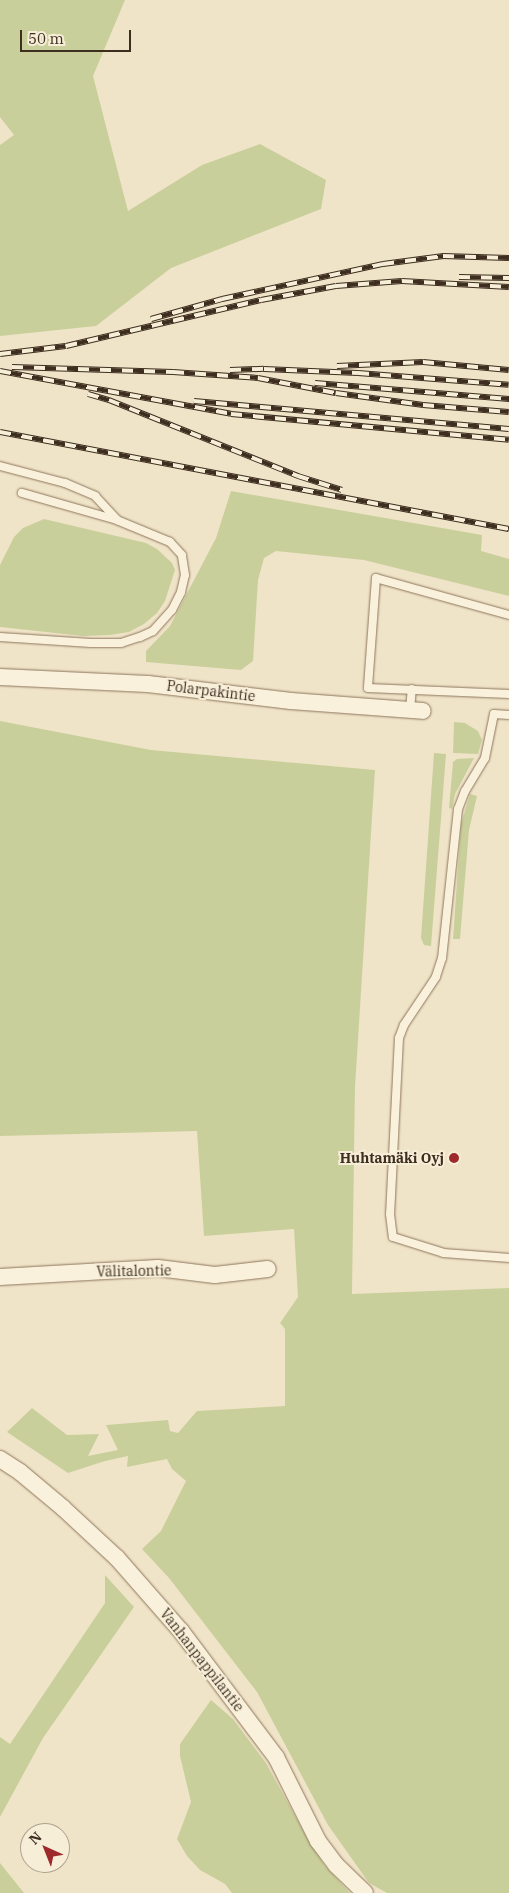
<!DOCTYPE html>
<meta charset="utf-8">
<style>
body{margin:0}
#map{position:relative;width:509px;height:1893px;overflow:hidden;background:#f0e4c8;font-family:"IBM Plex Serif",serif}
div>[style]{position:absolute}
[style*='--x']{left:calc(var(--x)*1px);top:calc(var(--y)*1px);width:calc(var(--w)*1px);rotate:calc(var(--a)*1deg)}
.green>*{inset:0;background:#c9cf9b}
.roads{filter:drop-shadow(0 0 1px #8d765c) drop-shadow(0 0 1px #8d765c)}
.lane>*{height:8px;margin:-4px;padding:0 4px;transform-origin:4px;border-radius:4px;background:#faf1dc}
.street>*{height:16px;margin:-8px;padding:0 8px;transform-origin:8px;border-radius:8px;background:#faf1dc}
.rail>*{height:5.5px;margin-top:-2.75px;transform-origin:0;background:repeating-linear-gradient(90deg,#f7eed8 0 11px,#3d2e20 0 22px);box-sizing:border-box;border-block:1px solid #3d2e20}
.dots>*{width:14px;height:14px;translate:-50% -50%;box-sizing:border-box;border:2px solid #f7eed8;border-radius:50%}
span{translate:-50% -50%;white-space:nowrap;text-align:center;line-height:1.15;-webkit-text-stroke:4px #f7eed8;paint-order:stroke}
.street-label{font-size:14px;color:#3d2e20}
.poi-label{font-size:14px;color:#3d2e20;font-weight:700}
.right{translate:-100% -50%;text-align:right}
.north{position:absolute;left:20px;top:1823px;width:50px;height:50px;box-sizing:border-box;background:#f7eed8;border:1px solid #ada18e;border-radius:50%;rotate:316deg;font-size:14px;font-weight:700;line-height:20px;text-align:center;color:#3d2e20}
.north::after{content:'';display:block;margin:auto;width:18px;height:22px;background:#9e2a2b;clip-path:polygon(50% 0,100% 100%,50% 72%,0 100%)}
.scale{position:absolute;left:20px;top:30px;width:111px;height:22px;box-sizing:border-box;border:2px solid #3d2e20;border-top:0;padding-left:6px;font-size:15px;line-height:18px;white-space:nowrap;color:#3d2e20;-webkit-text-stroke:4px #f7eed8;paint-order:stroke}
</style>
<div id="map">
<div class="green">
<i style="clip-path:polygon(0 0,125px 0,93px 76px,128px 211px,202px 165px,260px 144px,326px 180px,321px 209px,171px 268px,96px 326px,0 336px,0 145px,14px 135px,0 117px)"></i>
<i style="clip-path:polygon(231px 491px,482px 535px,481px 551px,509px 559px,509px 596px,364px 560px,276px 551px,264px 558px,258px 580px,253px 661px,241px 670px,146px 662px,146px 651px,170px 626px,216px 538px)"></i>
<i style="clip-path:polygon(44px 519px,146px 543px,157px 549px,172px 563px,175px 570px,165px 601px,157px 613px,144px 624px,129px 632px,110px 635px,83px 636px,0 627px,0 565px,14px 537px,23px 528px)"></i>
<i style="clip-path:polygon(0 721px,151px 750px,375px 770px,355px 1087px,352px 1294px,509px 1288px,509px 1893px,387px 1893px,369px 1883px,328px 1825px,257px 1692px,169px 1578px,142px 1549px,161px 1531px,186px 1481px,172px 1469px,167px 1459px,127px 1467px,128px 1456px,105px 1461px,68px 1473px,7px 1432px,32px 1408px,67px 1435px,99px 1434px,88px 1456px,118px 1450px,106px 1425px,168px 1420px,170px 1431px,178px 1433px,197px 1411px,285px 1406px,285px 1329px,280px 1323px,298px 1297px,294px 1229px,204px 1236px,197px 1131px,0 1136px)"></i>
<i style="clip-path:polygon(454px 722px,465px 723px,478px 731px,482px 740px,478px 754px,453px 753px)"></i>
<i style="clip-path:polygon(434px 753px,446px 754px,431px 946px,424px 945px,421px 938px)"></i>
<i style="clip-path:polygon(474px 758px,455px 794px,452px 809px,449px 808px,453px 762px,457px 759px)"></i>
<i style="clip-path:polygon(470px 794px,477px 796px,469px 830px,460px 939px,453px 939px,461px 824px)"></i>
<i style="clip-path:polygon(105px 1575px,134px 1607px,43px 1738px,0 1817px,0 1737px,10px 1744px,105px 1603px)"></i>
<i style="clip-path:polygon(211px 1700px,233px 1719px,266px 1763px,311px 1845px,325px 1866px,350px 1893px,232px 1893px,225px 1884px,200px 1870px,187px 1856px,177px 1839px,191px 1802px,180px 1756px,180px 1744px)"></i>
<i style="clip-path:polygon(0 1863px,24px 1893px,0 1893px)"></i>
</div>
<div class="roads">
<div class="lane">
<i style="--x:0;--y:466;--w:67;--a:14.7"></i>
<i style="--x:65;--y:483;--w:33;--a:23"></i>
<i style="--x:95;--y:496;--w:33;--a:47"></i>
<i style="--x:509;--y:615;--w:138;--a:-164.5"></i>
<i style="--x:376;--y:578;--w:110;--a:94.2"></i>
<i style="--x:368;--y:688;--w:141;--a:2.4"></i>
<i style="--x:0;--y:637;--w:91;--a:3.8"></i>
<i style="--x:91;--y:643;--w:30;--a:0"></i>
<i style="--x:121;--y:643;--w:20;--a:-18"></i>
<i style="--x:140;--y:637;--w:14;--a:-25"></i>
<i style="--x:153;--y:631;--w:28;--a:-48"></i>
<i style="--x:172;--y:610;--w:20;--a:-63"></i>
<i style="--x:181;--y:592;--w:17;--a:-77"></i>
<i style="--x:185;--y:575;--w:20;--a:-99"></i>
<i style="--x:182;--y:555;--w:18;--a:-133"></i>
<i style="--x:170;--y:542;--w:57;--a:-157.5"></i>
<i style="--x:117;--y:520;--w:99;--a:-164.1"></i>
<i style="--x:410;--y:710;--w:21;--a:-85"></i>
<i style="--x:509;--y:715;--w:15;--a:-176"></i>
<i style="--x:494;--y:714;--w:45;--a:101.6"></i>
<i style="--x:485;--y:758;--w:39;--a:121"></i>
<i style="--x:465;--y:791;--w:19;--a:111"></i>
<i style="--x:458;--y:809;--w:150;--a:96.1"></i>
<i style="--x:442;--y:958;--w:20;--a:108"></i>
<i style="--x:436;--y:977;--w:58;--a:123.7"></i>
<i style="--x:404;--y:1025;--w:14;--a:111"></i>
<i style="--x:399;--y:1038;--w:176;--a:92.9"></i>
<i style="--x:390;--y:1214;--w:23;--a:83"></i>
<i style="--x:393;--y:1237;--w:53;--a:17.4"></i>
<i style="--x:444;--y:1253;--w:65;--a:4.4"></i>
</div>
<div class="street">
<i style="--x:0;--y:677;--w:148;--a:2.7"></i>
<i style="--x:148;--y:684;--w:144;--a:6.8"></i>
<i style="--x:291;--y:701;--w:132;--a:4.3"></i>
<i style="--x:0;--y:1277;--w:158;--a:-3.3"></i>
<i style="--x:158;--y:1268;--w:57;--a:7"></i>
<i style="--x:215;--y:1275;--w:53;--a:-6.5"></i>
<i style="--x:0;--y:1459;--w:24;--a:33"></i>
<i style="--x:20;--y:1472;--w:56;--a:39.9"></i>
<i style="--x:63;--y:1508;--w:74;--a:42.8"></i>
<i style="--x:117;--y:1558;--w:97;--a:48.8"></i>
<i style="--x:181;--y:1631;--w:158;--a:53"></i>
<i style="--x:276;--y:1757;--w:94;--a:63.4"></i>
<i style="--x:318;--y:1841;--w:30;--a:53"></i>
<i style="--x:336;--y:1865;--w:40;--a:44"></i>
</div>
</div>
<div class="rail">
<i style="--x:459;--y:277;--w:50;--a:1.1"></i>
<i style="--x:151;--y:319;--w:74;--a:-15.7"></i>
<i style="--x:222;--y:299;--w:165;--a:-12.3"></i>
<i style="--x:383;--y:264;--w:61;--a:-7.6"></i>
<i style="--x:443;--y:256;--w:66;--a:1.7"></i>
<i style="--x:0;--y:354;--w:66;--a:-6.9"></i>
<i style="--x:66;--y:346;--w:200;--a:-13.3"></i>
<i style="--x:261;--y:300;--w:76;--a:-10.6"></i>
<i style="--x:336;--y:286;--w:66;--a:-4.3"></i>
<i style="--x:402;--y:281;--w:107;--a:3.2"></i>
<i style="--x:337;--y:366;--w:86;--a:-2.7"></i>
<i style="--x:423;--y:362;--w:86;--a:5.3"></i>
<i style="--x:12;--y:367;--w:161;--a:1.8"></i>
<i style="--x:173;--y:372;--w:85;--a:4"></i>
<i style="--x:258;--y:378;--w:79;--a:10.9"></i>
<i style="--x:336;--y:393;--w:88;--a:7.9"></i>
<i style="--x:423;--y:405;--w:86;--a:4.7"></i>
<i style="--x:230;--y:370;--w:34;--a:-2"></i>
<i style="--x:264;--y:369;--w:94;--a:2.4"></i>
<i style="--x:358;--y:373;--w:151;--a:4.5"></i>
<i style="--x:0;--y:371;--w:235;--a:10.5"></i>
<i style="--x:231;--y:414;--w:279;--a:5.3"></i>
<i style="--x:315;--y:383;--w:195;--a:4.7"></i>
<i style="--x:88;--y:394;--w:22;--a:16"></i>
<i style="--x:109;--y:400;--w:204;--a:21.9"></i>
<i style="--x:298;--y:476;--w:46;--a:17.7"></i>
<i style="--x:194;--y:401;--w:316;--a:5.1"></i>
<i style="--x:0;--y:432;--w:518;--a:10.79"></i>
</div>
<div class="dots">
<i style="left:454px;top:1158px;background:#9e2a2b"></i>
</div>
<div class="street-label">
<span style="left:211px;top:691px;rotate:7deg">Polarpakintie</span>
<span style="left:134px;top:1271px;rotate:-1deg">Välitalontie</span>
<span style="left:202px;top:1660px;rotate:52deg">Vanhanpappilantie</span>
</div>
<div class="poi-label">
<span class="right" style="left:444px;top:1158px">Huhtamäki Oyj</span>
</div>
<div class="north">N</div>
<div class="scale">50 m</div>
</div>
